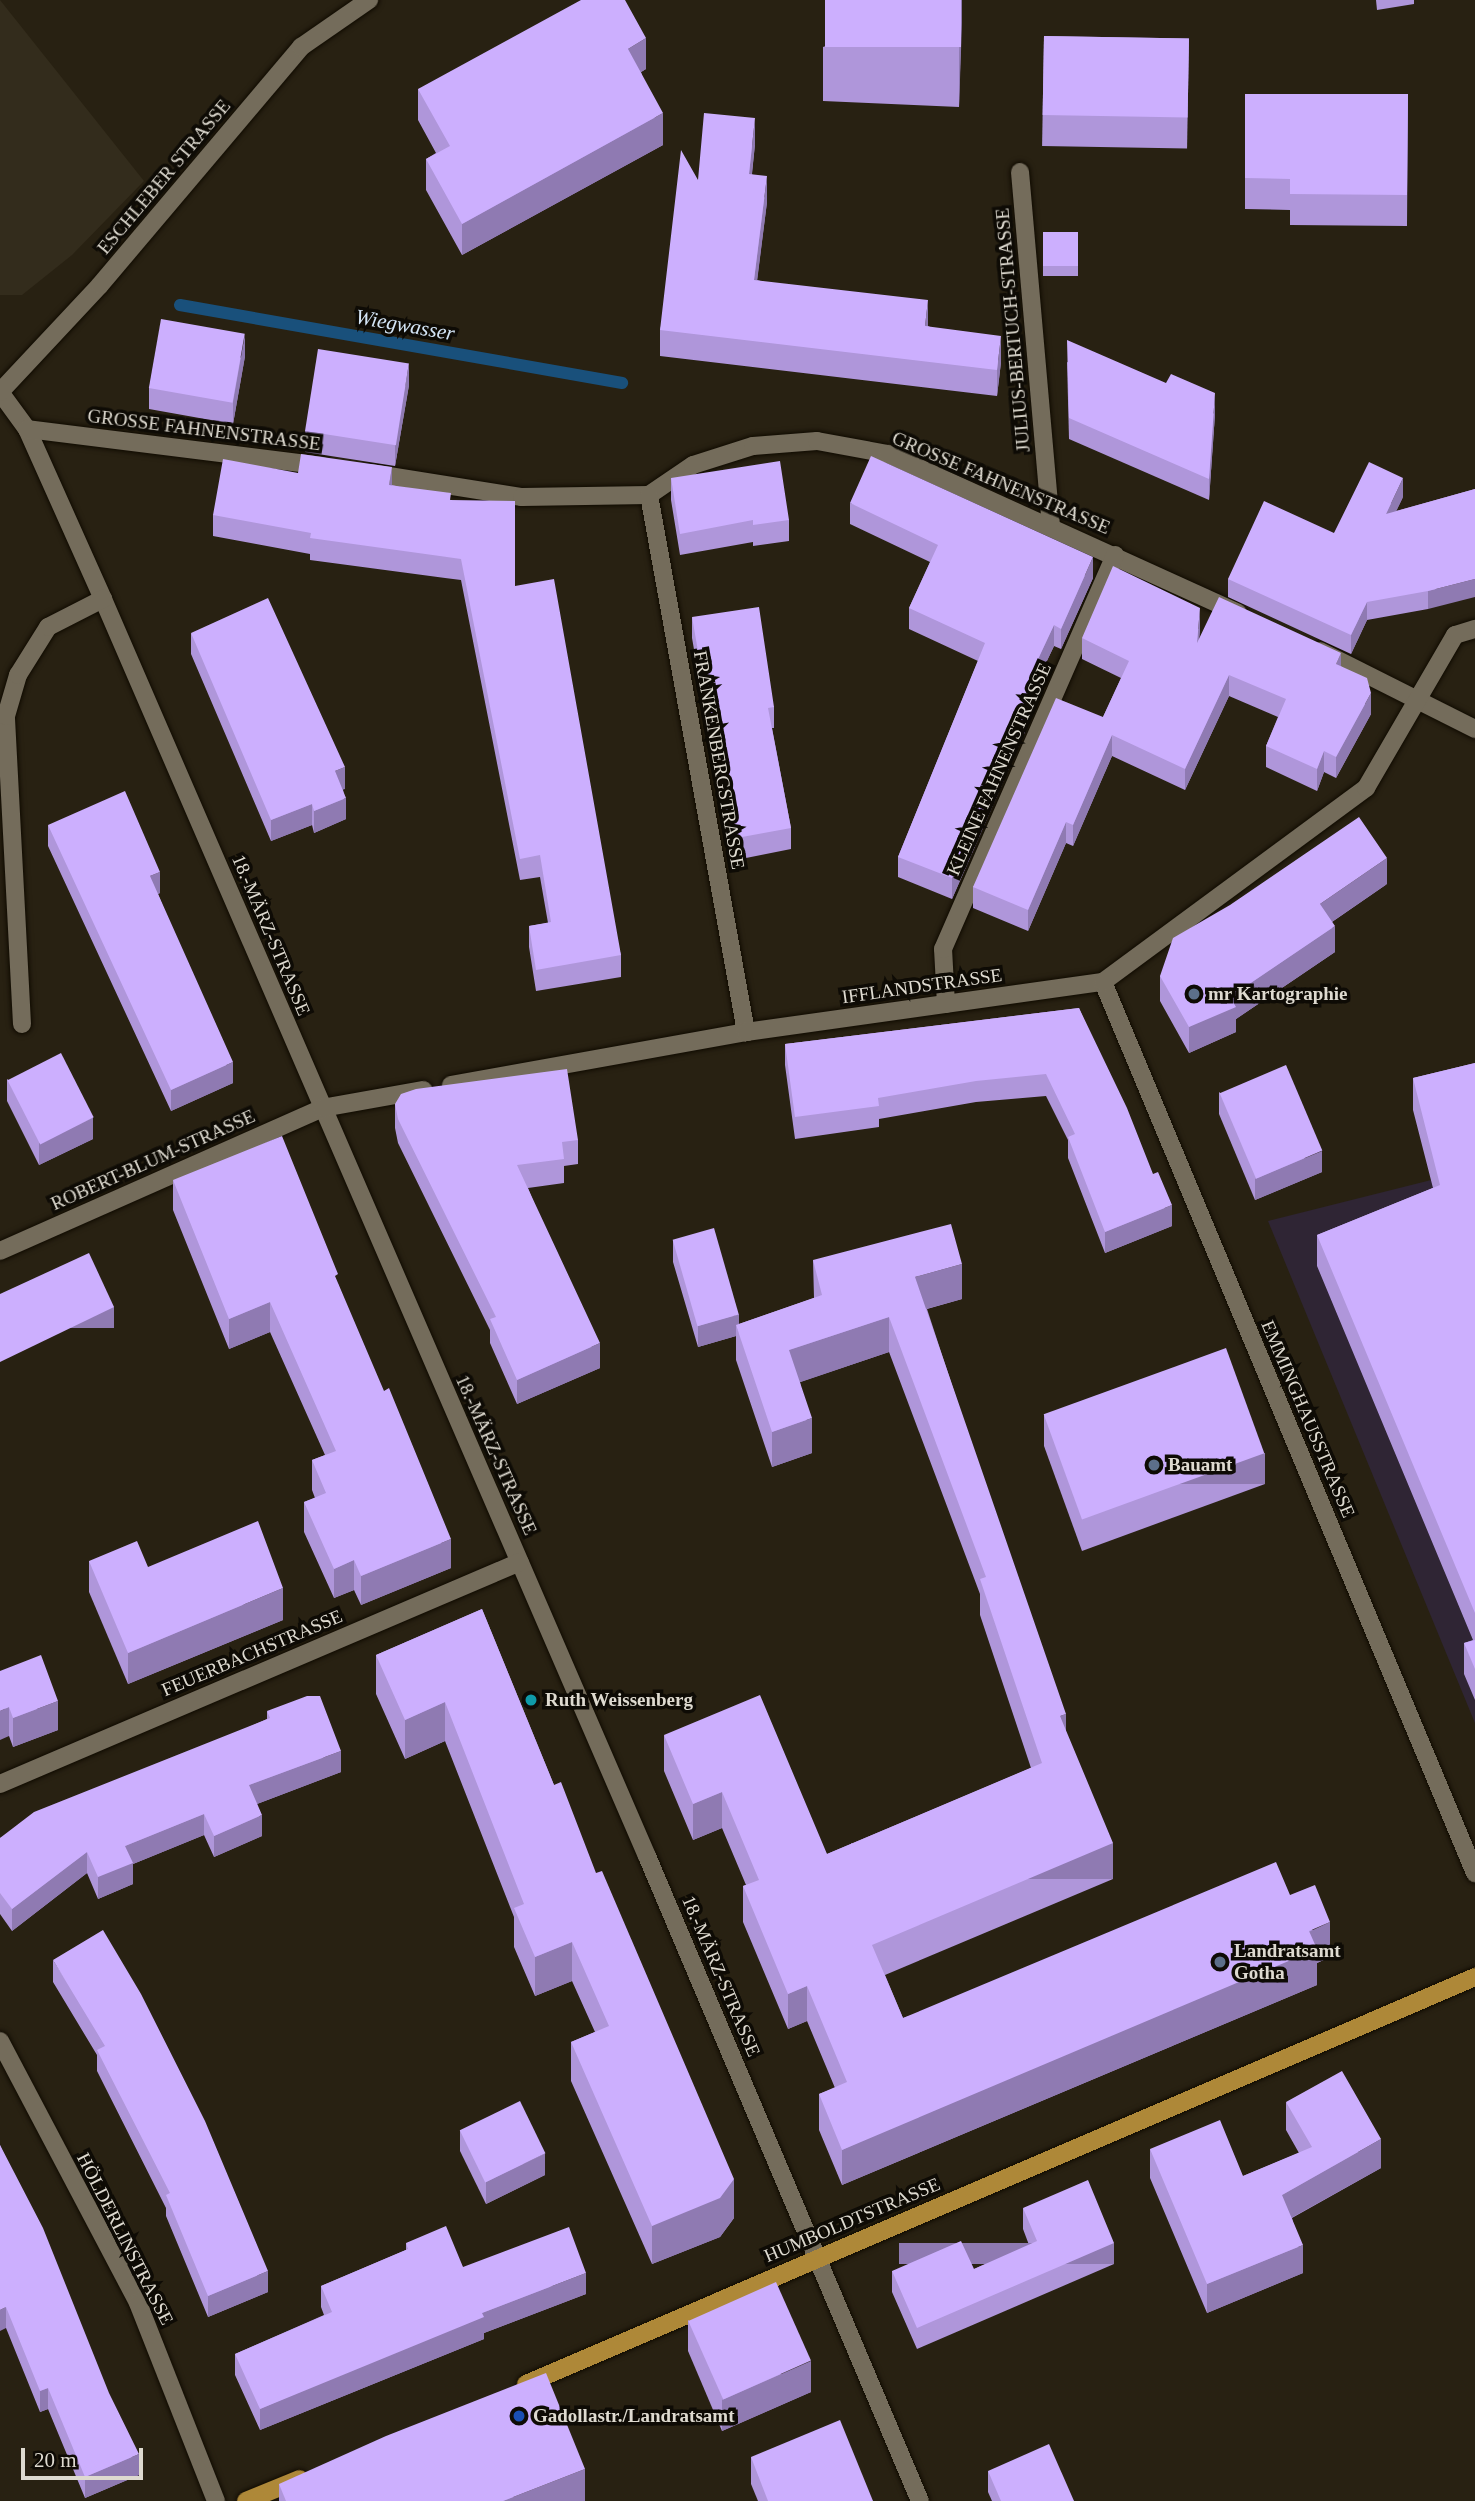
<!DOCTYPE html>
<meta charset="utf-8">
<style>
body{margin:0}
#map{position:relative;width:1475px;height:2501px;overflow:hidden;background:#282112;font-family:Georgia,serif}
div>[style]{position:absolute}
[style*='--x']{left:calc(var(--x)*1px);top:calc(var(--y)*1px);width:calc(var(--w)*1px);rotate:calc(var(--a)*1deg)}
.commercial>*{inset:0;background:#2f2534}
.education>*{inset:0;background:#332c1c}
.stream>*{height:12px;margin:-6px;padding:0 6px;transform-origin:6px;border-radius:6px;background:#19507b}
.roads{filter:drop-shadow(0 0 2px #100b01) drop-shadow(0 0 2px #100b01)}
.minor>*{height:18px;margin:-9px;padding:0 9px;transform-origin:9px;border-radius:9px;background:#746c5b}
.major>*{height:18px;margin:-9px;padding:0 9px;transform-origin:9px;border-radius:9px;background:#ae8838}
.wall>*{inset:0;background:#af96da;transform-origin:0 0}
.shaded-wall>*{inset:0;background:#8f7ab2;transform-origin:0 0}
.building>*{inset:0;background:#ccaffe;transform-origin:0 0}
.dots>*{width:19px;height:19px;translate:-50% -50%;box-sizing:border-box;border:4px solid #0e0b05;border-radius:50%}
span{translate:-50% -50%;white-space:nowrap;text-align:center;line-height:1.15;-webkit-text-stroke:7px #0e0b05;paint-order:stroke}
.street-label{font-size:19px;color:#dedad0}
.poi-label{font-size:19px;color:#dedad0;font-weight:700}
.left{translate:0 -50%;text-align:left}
.water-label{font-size:21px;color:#d4e5f6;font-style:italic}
.scale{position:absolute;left:21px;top:2448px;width:122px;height:32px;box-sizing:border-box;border:4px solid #dedad0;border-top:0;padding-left:9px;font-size:21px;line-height:24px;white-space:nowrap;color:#dedad0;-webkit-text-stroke:5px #0e0b05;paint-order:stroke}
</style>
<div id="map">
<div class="commercial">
<i style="clip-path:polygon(1475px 1169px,1475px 1723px,1268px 1221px)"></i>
</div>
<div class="education">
<i style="clip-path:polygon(0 0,144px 181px,72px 255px,22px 295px,0 295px)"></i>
</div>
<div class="stream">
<i style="--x:180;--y:305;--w:449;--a:10"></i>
</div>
<div class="roads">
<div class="minor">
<i style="--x:1020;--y:172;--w:355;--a:85"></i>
<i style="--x:0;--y:392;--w:46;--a:53.9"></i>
<i style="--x:27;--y:429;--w:186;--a:65.9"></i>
<i style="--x:103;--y:599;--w:1370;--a:66.6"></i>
<i style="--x:647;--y:1856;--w:700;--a:67.06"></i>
<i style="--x:0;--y:392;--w:146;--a:-46.9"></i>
<i style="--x:100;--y:285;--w:312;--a:-49.8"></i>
<i style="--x:301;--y:47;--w:83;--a:-34.7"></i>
<i style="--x:27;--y:429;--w:297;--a:7.1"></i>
<i style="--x:370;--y:473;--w:154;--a:9"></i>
<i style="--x:522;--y:497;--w:127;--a:-0.9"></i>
<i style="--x:649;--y:495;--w:53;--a:-34.3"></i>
<i style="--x:693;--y:465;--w:63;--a:-17.6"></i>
<i style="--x:753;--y:446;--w:64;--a:-4.5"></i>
<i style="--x:817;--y:441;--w:72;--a:10.4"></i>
<i style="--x:888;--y:454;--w:384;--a:24.4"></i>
<i style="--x:649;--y:495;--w:546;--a:79.76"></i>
<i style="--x:1320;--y:651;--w:174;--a:26.7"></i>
<i style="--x:1103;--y:982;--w:966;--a:67.34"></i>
<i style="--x:946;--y:1004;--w:55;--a:-93.1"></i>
<i style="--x:943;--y:949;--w:430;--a:-66.4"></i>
<i style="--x:22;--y:1024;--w:308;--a:-93"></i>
<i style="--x:6;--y:716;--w:43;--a:-73.7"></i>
<i style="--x:18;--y:675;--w:57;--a:-58"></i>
<i style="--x:48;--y:627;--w:62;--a:-27"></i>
<i style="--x:451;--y:1085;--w:300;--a:-10.2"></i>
<i style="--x:746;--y:1032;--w:360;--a:-8"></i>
<i style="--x:1103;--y:982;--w:327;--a:-36.4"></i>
<i style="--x:1366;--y:788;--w:177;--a:-59.8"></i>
<i style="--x:1455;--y:635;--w:21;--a:-17"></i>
<i style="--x:0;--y:1251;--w:352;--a:-23.9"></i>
<i style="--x:322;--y:1108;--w:103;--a:-10.1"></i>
<i style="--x:0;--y:1784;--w:565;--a:-23.12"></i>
<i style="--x:0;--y:2041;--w:296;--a:62.2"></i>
<i style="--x:138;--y:2303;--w:213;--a:68.5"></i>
</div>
<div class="major">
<i style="--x:526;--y:2384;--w:1033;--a:-23.21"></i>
<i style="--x:246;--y:2501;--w:58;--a:-22.2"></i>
</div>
</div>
<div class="wall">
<i style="clip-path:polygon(962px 0,959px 107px,823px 101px,823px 47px)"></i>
<i style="clip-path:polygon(1376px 0,1414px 0,1414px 4px,1377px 10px)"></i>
<i style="left:1044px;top:36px;width:145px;height:110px;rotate:1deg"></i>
<i style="clip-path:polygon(646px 69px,641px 72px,663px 145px,462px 255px,426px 190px,426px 159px,436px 153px,418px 120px,418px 89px)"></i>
<i style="clip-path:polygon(1245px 94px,1408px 94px,1407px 226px,1290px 225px,1290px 210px,1245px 209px)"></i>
<i style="clip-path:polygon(755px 144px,752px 174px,767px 202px,757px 280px,928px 326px,1001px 362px,997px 396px,660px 356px,660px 330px,698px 180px)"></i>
<i style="left:1043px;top:232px;width:35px;height:44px"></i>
<i style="clip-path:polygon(245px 356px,233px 424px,149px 409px,149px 388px)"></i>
<i style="clip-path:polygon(1067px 362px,1215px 414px,1209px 500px,1069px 439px)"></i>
<i style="clip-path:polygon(409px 385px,395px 466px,305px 452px,305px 431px)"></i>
<i style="clip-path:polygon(298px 473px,392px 485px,451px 500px,515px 586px,621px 955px,621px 977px,536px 991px,529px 947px,529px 926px,548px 923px,540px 877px,520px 880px,461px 580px,310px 560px,310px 554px,213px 536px,213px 515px)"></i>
<i style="clip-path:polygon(671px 478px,789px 520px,789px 541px,753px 546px,753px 542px,680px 555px,671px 500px)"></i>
<i style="clip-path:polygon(1475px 489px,1428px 609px,1367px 620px,1351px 654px,1228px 597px,1228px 579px,1334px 533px,1403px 497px,1396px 511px)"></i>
<i style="clip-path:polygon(850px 503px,1093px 578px,1061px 649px,1054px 646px,1033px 690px,1034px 711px,952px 899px,898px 877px,898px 857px,978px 661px,909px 629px,909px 608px,930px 562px,850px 524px)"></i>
<i style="clip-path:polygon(692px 617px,774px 707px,774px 728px,772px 728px,791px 828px,791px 849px,731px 861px,692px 638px)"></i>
<i style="clip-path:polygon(1200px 629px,1199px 639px,1341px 666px,1371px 714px,1336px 778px,1324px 772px,1317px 791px,1266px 767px,1266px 746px,1278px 717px,1229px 696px,1185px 790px,1112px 756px,1073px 846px,1066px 843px,1028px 931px,973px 908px,973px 887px,1103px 717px,1121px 678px,1082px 659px,1082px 638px)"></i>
<i style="clip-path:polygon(191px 633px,345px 789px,343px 789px,346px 819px,314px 833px,312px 825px,271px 841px,191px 654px)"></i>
<i style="clip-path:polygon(48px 825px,160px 893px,158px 894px,233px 1083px,171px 1111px,48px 846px)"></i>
<i style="clip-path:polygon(1387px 884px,1332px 922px,1335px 952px,1236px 1019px,1236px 1032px,1189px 1053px,1160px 1001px,1160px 976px)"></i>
<i style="clip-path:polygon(1079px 1008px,1172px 1226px,1105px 1253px,1068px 1158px,1068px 1140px,1046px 1096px,976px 1102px,879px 1119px,879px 1127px,795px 1139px,785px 1065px,785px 1044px)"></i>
<i style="clip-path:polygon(1475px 1063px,1475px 1700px,1464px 1674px,1464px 1643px,1473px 1640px,1317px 1266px,1317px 1235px,1433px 1188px,1413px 1110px,1413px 1078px)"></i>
<i style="clip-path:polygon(7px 1079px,93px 1139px,39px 1165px,7px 1101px)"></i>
<i style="clip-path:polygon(1219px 1092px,1322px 1172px,1255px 1200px,1219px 1114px)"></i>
<i style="clip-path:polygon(395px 1104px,578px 1140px,578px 1164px,564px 1166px,564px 1183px,528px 1188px,600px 1368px,517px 1404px,490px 1343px,490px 1330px,398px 1143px,395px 1128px)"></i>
<i style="clip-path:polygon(173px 1180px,338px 1284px,451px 1568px,361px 1605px,354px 1590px,334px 1598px,304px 1532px,304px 1502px,315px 1498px,312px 1490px,312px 1460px,325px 1455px,270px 1332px,229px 1349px,173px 1210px)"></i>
<i style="clip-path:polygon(673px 1240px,739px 1324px,814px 1298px,813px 1260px,962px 1299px,927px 1309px,1066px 1732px,1113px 1879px,885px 1975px,903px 2018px,1290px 1895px,1330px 1957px,1317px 1963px,1317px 1985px,842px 2185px,819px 2130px,819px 2094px,835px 2088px,807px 2021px,788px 2029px,743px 1922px,743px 1886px,746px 1885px,722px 1828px,693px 1840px,664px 1771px,664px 1735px,827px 1854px,1031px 1768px,980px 1615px,980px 1594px,889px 1352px,800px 1382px,812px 1453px,772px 1467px,736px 1360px,736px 1336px,698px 1347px,673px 1262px)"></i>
<i style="clip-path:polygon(1044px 1415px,1265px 1484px,1082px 1551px,1044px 1446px)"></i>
<i style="clip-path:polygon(89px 1561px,148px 1567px,283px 1620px,128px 1684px,89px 1592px)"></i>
<i style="clip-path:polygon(482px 1609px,554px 1785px,734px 2218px,720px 2237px,652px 2264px,571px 2081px,571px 2042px,595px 2032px,572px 1981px,535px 1996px,514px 1947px,514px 1917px,445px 1741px,405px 1759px,376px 1694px,376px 1655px)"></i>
<i style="clip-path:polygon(0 1671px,58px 1730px,13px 1747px,9px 1736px)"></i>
<i style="clip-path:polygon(267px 1711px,341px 1772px,257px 1804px,262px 1836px,214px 1857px,204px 1835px,133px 1864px,133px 1884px,98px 1899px,87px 1873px,12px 1931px,0 1914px,0 1838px,267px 1719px)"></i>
<i style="clip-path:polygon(53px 1960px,268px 2292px,208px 2317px,166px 2216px,166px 2208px,97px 2071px,97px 2055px,53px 1982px)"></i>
<i style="clip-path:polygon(1286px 2102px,1381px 2168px,1292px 2218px,1303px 2273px,1207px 2313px,1150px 2178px,1150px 2149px,1243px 2176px,1299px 2153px,1286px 2130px)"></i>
<i style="clip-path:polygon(460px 2130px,545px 2175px,486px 2204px,460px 2151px)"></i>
<i style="clip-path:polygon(0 2145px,139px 2475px,85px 2498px,48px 2409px,40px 2412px,6px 2328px)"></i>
<i style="clip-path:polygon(1023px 2208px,1114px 2264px,917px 2349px,892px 2292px,892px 2271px,974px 2269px,1029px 2245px,1023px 2229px)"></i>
<i style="clip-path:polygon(406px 2243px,463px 2267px,586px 2294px,484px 2333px,484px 2339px,260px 2430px,235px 2375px,235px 2354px,324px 2315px,321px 2307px,321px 2286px,406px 2250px)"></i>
<i style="clip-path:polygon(688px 2320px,811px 2392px,722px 2431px,688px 2351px)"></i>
<i style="clip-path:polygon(751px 2457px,873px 2501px,758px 2501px,751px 2484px)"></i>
<i style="clip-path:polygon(988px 2471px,1074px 2501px,992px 2501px,988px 2492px)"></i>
<i style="clip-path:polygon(279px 2484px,585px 2501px,279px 2501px)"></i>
</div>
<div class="shaded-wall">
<i style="clip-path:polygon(961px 0,962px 0,962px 23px,959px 107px,959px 52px)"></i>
<i style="clip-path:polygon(646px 38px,646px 69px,628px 80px,628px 49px)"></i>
<i style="clip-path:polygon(663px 113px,663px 145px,462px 255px,462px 224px)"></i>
<i style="clip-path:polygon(755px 118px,755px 144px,749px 200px,749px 174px)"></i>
<i style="clip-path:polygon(767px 176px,767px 202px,754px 306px,754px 280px)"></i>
<i style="clip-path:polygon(928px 300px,928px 326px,925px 326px)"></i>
<i style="clip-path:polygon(245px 334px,245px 356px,233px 424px,233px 402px)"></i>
<i style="clip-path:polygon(1001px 336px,1001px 362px,997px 396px,997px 370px)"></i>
<i style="clip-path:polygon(409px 363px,409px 385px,395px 466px,395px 445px)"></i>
<i style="clip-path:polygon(1215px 393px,1215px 414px,1209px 500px,1209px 479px)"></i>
<i style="clip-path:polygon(392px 467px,392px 488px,389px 485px)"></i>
<i style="clip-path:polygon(1403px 478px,1403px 497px,1386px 533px,1386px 514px)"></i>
<i style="clip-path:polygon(1093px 557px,1093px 578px,1061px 649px,1061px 629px)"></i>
<i style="clip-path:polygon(1475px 579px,1475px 597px,1428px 609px,1428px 591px)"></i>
<i style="clip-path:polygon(1367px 602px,1367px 620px,1351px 654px,1351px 635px)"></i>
<i style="clip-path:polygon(1200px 608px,1200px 629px,1197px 664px,1197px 643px)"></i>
<i style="clip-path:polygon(1054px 625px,1054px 646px,1025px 707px,1025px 687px)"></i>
<i style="clip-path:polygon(1341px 653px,1341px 674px,1336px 664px)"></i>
<i style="clip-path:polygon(1229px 675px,1229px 696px,1185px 790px,1185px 769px)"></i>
<i style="clip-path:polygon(1034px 691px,1034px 711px,952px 899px,952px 878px)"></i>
<i style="clip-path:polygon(1371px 693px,1371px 714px,1336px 778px,1336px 757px)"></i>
<i style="clip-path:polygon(1112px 735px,1112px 756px,1073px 846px,1073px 825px)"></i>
<i style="clip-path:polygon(1324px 751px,1324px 772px,1317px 791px,1317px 769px)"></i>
<i style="clip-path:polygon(345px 767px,345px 789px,335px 792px,335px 771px)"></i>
<i style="clip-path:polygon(346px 798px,346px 819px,314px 833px,314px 811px)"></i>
<i style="clip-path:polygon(312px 804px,312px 825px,271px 841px,271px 820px)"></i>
<i style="clip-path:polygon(1066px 822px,1066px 843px,1028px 931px,1028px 910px)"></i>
<i style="clip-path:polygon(1387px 858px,1387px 884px,1320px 930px,1320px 904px)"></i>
<i style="clip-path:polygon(160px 872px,160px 893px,150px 897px,150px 876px)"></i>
<i style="clip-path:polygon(1335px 926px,1335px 952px,1236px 1019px,1236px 1032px,1189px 1053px,1189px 1027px,1230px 997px)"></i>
<i style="clip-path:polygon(233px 1062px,233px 1083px,171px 1111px,171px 1090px)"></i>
<i style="clip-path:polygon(93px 1117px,93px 1139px,39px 1165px,39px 1143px)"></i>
<i style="clip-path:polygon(1322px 1151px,1322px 1172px,1255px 1200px,1255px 1179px)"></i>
<i style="clip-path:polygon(1172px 1205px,1172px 1226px,1105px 1253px,1105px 1232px)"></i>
<i style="clip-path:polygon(962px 1264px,962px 1299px,915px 1312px,915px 1277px)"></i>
<i style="clip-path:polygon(270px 1302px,270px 1332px,229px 1349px,229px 1319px)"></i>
<i style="left:114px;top:1307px;width:21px;height:127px;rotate:90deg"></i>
<i style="clip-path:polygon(739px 1314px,739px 1333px,736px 1325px,736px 1336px,698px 1347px,698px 1326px)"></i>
<i style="clip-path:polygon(889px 1317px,889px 1352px,789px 1386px,789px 1350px)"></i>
<i style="clip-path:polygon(600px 1343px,600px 1368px,517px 1404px,517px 1380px)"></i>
<i style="clip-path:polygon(812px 1418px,812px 1453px,772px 1467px,772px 1432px)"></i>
<i style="left:1265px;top:1453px;width:31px;height:195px;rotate:90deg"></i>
<i style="clip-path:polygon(451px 1539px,451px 1568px,361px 1605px,361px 1576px)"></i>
<i style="clip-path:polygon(354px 1560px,354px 1590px,334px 1598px,334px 1569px)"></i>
<i style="clip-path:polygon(283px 1588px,283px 1620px,128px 1684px,128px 1653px)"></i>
<i style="clip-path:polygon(58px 1701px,58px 1730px,13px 1747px,13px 1718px)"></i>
<i style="clip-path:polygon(445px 1702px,445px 1741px,405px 1759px,405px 1720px)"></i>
<i style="clip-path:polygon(9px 1707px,9px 1736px,0 1740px,0 1711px)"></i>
<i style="clip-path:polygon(1066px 1714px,1066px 1749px,1060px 1716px)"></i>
<i style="clip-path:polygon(341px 1751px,341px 1772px,249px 1807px,249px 1785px)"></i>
<i style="clip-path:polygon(722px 1792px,722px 1828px,693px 1840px,693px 1804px)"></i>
<i style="clip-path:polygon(204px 1814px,204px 1835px,133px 1864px,133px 1884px,98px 1899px,98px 1877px,125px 1846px)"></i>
<i style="clip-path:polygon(262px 1815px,262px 1836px,214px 1857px,214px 1836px)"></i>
<i style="left:1113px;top:1843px;width:36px;height:262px;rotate:90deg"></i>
<i style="clip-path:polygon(87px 1852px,87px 1873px,12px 1931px,12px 1909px)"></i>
<i style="clip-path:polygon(1330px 1922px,1330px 1957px,1317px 1963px,1317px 1985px,842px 2185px,842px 2150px)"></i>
<i style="clip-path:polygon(572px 1942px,572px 1981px,535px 1996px,535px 1957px)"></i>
<i style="clip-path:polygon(807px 1986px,807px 2021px,788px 2029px,788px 1994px)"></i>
<i style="clip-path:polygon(1381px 2139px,1381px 2168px,1282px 2223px,1282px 2195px)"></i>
<i style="clip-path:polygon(545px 2153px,545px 2175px,486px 2204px,486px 2182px)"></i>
<i style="clip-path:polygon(734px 2179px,734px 2218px,720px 2237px,652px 2264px,652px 2226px)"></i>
<i style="left:1114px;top:2243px;width:21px;height:215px;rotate:90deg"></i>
<i style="clip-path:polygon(1303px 2245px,1303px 2273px,1207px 2313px,1207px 2284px)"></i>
<i style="clip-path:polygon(268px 2271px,268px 2292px,208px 2317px,208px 2296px)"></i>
<i style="clip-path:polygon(586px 2273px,586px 2294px,484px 2333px,484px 2339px,260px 2430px,260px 2409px,482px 2313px)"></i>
<i style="clip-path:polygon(6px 2307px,6px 2328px,0 2331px,0 2310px)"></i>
<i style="clip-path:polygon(811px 2361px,811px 2392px,722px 2431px,722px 2400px)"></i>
<i style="clip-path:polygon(48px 2388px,48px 2409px,40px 2412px,40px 2391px)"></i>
<i style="clip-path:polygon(139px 2454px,139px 2475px,85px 2498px,85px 2477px)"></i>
<i style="clip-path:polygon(585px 2469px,585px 2501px,503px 2501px)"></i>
</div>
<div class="building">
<i style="clip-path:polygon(581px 0,625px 0,646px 38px,628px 49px,663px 113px,462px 224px,426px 159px,450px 146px,418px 89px)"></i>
<i style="left:825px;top:0;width:136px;height:47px"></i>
<i style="left:1044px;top:36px;width:145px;height:79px;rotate:1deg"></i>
<i style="clip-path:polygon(1245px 94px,1408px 94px,1407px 195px,1290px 194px,1290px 179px,1245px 178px)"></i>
<i style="clip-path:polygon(704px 113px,755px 118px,749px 174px,767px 176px,754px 280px,928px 300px,925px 326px,1001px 336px,997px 370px,660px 330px,681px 150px,698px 180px)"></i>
<i style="left:1043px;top:232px;width:35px;height:34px"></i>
<i style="left:161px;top:319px;width:85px;height:70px;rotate:10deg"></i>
<i style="clip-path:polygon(1067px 340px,1166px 383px,1171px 374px,1215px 393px,1209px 479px,1069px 418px)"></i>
<i style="left:318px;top:349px;width:92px;height:83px;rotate:9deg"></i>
<i style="clip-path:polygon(301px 454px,392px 467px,389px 485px,451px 493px,450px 500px,515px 501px,515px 586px,554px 579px,621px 955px,536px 970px,529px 926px,551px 922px,540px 855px,520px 859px,461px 559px,310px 538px,311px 533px,213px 515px,223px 459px,298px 473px)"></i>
<i style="clip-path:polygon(871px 456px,1093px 557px,1061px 629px,1054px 625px,1025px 687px,1034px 691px,952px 878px,898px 857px,985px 643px,909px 608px,938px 545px,850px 503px)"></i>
<i style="clip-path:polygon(780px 461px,789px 520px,753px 525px,753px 520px,680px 534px,671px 478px)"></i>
<i style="clip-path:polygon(1369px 462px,1403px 478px,1386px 514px,1475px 489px,1475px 579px,1428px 591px,1367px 602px,1351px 635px,1228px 579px,1264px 501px,1334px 533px)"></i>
<i style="clip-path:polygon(1113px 566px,1200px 608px,1197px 643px,1219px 597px,1341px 653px,1336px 664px,1367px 678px,1371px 693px,1336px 757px,1324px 751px,1317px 769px,1266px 746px,1286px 699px,1229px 675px,1185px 769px,1112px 735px,1073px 825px,1066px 822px,1028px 910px,973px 887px,1056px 698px,1103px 717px,1129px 661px,1082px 638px)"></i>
<i style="clip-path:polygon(268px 598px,345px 767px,335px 771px,346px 798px,314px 811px,312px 804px,271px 820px,191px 633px)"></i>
<i style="clip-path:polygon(759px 607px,774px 707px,768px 708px,791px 828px,731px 839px,692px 617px)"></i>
<i style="clip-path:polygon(125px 791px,160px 872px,150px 876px,233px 1062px,171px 1090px,48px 825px)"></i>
<i style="clip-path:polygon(1359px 817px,1387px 858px,1320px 904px,1335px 926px,1230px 997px,1236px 1007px,1189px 1027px,1160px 976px,1173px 938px,1230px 905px)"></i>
<i style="clip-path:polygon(1079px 1008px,1127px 1108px,1153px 1174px,1158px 1172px,1172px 1205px,1105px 1232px,1068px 1137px,1075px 1134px,1046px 1074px,976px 1081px,878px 1098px,879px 1106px,795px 1117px,785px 1044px)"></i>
<i style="left:61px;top:1053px;width:72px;height:60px;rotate:63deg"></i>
<i style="clip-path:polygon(1475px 1063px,1475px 1613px,1317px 1235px,1440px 1185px,1413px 1078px)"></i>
<i style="left:1286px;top:1065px;width:93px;height:72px;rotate:67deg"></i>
<i style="clip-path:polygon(567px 1069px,578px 1140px,562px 1142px,564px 1159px,517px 1165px,600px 1343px,517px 1380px,490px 1319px,496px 1317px,398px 1119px,395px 1104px,401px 1094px,416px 1089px)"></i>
<i style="clip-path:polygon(282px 1136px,338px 1274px,335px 1276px,384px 1391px,389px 1388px,451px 1539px,361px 1576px,354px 1560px,334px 1569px,304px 1502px,326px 1493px,312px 1460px,336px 1451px,270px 1302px,229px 1319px,173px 1180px)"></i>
<i style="clip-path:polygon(951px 1224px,962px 1264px,915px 1277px,1066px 1714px,1060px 1716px,1113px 1843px,872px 1945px,903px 2018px,1276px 1862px,1290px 1895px,1315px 1885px,1330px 1922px,1309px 1931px,1317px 1949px,842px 2150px,819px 2094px,847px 2082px,807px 1986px,788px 1994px,743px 1886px,759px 1880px,722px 1792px,693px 1804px,664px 1735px,760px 1695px,827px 1854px,1042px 1763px,980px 1579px,986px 1577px,889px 1317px,789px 1350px,812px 1418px,772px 1432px,736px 1325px,822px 1295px,813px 1260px)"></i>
<i style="left:714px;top:1228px;width:90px;height:43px;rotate:74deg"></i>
<i style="clip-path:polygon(89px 1253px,114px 1307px,0 1362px,0 1294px)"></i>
<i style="left:1226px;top:1348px;width:112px;height:194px;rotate:70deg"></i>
<i style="clip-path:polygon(258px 1521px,283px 1588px,128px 1653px,89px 1561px,137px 1541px,148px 1567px)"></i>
<i style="clip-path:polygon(482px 1609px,554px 1785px,561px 1782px,596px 1873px,602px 1871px,734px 2179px,720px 2198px,652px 2226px,571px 2042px,609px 2026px,572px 1942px,535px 1957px,514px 1908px,524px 1904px,445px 1702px,405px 1720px,376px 1655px)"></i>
<i style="clip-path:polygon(1475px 1640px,1475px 1669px,1464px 1643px)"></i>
<i style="clip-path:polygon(41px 1655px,58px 1701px,13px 1718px,9px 1707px,0 1711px,0 1671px)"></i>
<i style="clip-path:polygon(307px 1696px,320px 1696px,341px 1751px,249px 1785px,262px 1815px,214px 1836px,204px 1814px,125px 1846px,133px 1863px,98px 1877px,87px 1852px,12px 1909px,0 1893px,0 1838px,34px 1812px,270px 1718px,267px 1711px)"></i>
<i style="clip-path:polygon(103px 1930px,141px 1994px,205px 2121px,268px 2271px,208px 2296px,166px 2195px,170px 2193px,97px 2050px,105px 2046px,53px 1960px)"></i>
<i style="clip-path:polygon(1342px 2071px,1381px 2139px,1282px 2195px,1303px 2245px,1207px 2284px,1150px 2149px,1220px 2120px,1243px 2176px,1312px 2147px,1286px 2102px)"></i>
<i style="left:520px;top:2101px;width:58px;height:67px;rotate:64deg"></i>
<i style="clip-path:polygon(0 2145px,43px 2228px,109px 2393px,139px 2454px,85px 2477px,48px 2388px,40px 2391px,6px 2307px,0 2310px)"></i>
<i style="clip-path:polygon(1088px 2180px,1114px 2243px,917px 2328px,892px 2271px,961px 2241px,974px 2269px,1037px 2241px,1023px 2208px)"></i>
<i style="clip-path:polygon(446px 2226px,463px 2267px,569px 2227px,586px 2273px,482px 2313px,484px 2317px,260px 2409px,235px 2354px,332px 2312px,321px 2286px,408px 2249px,406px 2243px)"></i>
<i style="left:776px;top:2282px;width:86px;height:96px;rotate:66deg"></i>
<i style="clip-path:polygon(546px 2373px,585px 2469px,503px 2501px,286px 2501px,279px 2484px,386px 2436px)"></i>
<i style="clip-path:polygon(840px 2420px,873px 2501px,768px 2501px,751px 2457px)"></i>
<i style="clip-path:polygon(1049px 2444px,1074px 2501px,1001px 2501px,988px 2471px)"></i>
</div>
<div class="dots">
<i style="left:1194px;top:994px;background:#5c6f8a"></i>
<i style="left:1154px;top:1465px;background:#5c6f8a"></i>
<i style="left:531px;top:1700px;background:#0f9aa8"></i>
<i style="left:1220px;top:1962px;background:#5c6f8a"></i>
<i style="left:519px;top:2416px;background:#1a4fb4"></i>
</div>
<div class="street-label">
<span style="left:164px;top:177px;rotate:-50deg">ESCHLEBER STRASSE</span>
<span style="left:1013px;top:330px;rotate:-95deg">JULIUS-BERTUCH-STRASSE</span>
<span style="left:204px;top:430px;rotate:7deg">GROSSE FAHNENSTRASSE</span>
<span style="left:1001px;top:483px;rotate:23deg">GROSSE FAHNENSTRASSE</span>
<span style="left:719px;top:760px;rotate:80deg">FRANKENBERGSTRASSE</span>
<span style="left:999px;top:769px;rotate:-66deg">KLEINE FAHNENSTRASSE</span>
<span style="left:271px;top:935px;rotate:67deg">18.-MÄRZ-STRASSE</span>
<span style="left:922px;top:986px;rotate:-8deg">IFFLANDSTRASSE</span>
<span style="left:153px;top:1160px;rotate:-24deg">ROBERT-BLUM-STRASSE</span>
<span style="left:1308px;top:1419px;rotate:67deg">EMMINGHAUSSTRASSE</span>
<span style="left:496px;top:1455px;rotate:66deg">18.-MÄRZ-STRASSE</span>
<span style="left:252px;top:1653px;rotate:-23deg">FEUERBACHSTRASSE</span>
<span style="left:721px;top:1976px;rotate:67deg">18.-MÄRZ-STRASSE</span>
<span style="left:852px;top:2220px;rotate:-23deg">HUMBOLDTSTRASSE</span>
<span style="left:125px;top:2239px;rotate:63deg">HÖLDERLINSTRASSE</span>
</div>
<div class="poi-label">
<span class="left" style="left:1208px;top:994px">mr Kartographie</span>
<span class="left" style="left:1168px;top:1465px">Bauamt</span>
<span class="left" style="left:545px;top:1700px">Ruth Weissenberg</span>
<span class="left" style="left:1234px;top:1962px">Landratsamt<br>Gotha</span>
<span class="left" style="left:533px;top:2416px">Gadollastr./Landratsamt</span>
</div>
<div class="water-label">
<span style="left:405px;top:325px;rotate:10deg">Wiegwasser</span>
</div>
<div class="scale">20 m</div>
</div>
